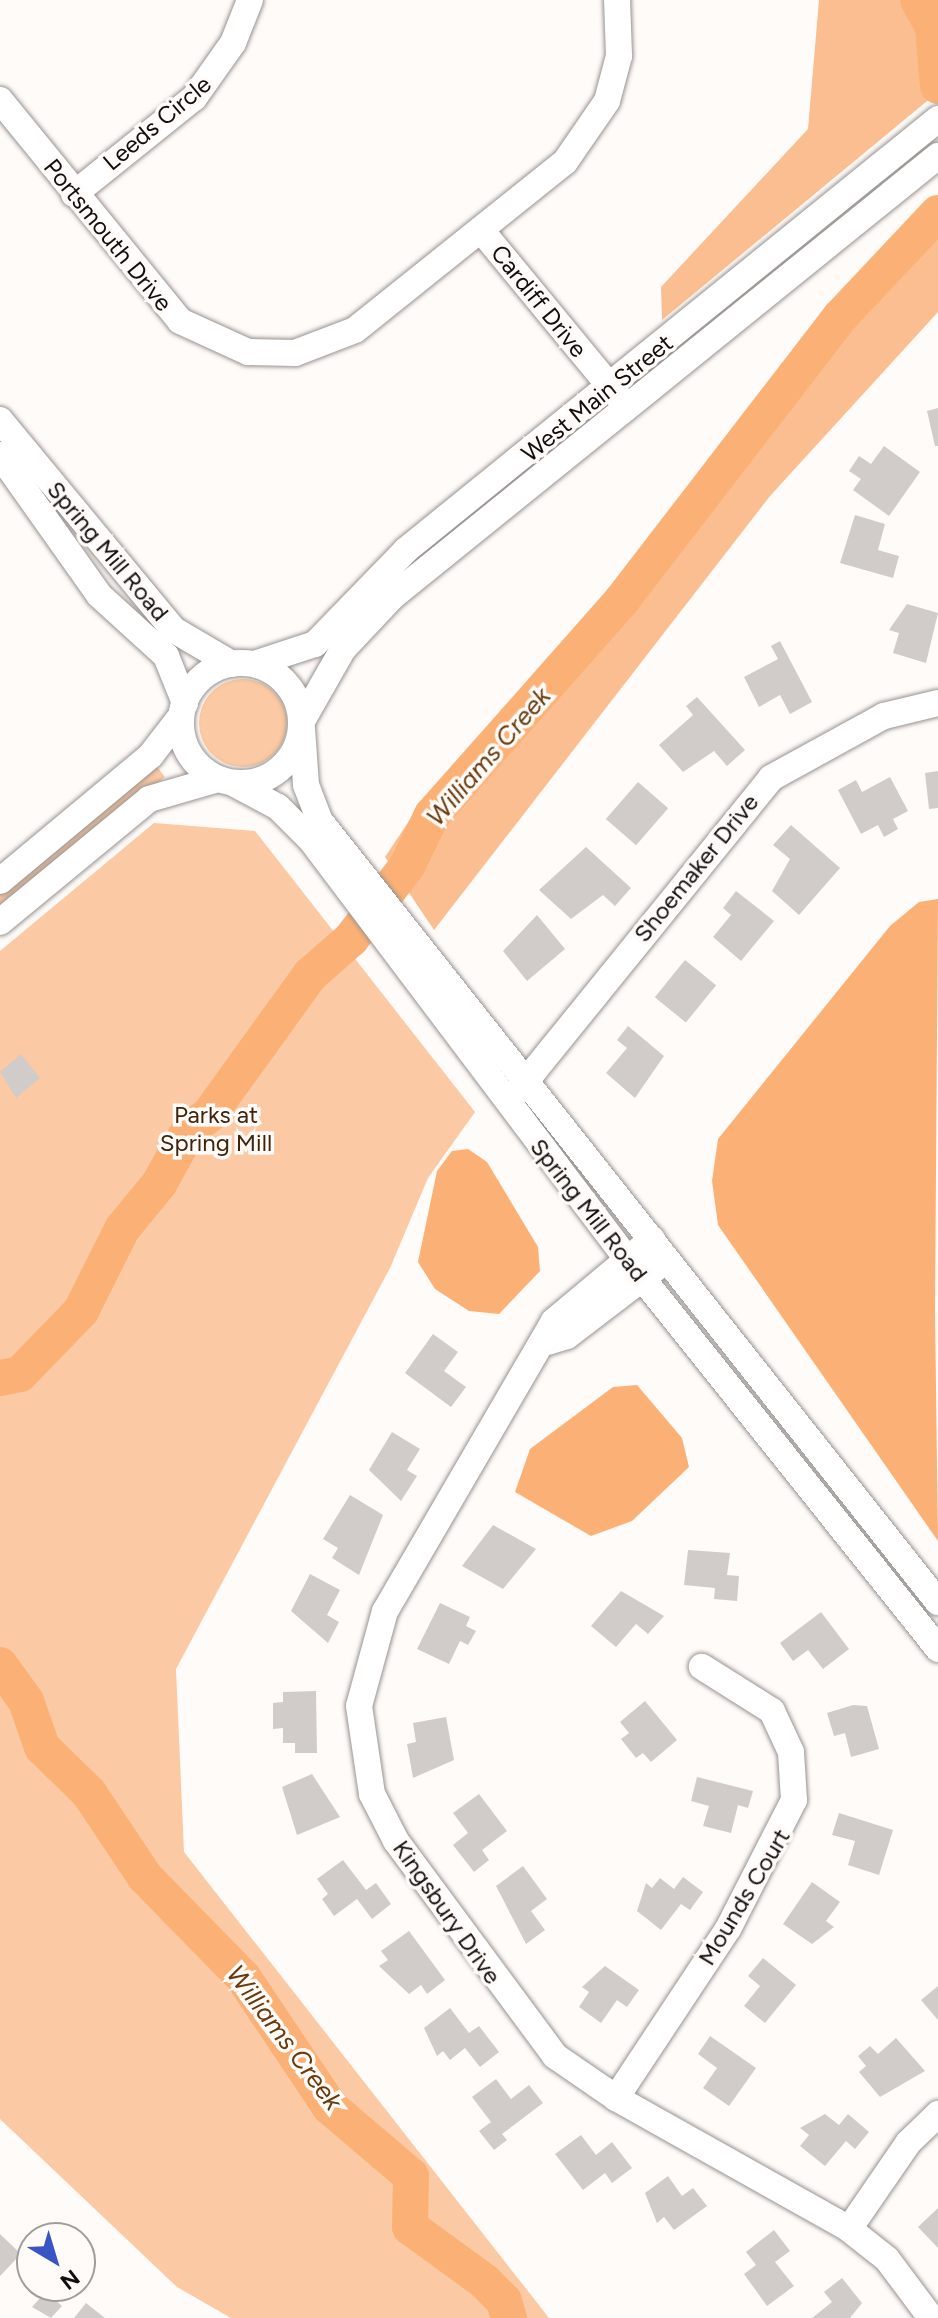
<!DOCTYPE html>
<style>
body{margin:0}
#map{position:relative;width:938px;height:2318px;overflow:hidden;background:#fffbf8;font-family:Figtree,sans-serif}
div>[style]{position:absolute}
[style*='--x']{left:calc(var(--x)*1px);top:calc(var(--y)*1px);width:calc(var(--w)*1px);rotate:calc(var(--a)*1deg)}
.green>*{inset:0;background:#fbc9a3}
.round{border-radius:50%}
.forest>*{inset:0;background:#fabe90}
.water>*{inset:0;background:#fbb176}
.river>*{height:36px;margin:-18px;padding:0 18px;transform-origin:18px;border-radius:18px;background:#fbb176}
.building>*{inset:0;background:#d1ccc9;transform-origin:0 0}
.roads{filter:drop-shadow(0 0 2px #989390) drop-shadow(0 0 2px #989390)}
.minor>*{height:26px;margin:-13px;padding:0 13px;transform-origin:13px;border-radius:13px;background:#fff}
.minor>.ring{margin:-13px;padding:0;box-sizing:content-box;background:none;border:26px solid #fff;border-radius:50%}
span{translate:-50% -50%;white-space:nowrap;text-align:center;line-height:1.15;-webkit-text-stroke:7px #fffbf8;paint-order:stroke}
.street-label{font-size:24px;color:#110f0e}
.park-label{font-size:24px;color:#402309}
.water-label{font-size:26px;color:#693a0c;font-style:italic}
.north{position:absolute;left:16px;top:2222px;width:80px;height:80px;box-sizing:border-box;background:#fffbf8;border:2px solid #a09d9a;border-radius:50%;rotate:142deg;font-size:22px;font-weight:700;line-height:32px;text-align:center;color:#110f0e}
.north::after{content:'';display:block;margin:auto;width:28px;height:36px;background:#3854c5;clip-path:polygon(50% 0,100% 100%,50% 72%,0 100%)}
</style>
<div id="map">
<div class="green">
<i class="round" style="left:199px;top:679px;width:88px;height:88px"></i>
<i style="clip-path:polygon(155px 764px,165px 777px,0 906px,0 892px)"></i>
<i style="clip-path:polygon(154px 823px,255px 831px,475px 1112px,428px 1178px,390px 1268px,176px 1669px,184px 1852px,549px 2318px,231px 2318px,177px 2287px,0 2119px,0 951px)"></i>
</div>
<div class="forest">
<i style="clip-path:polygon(819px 0,938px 0,938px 92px,662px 320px,661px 287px,808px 129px)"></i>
<i style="clip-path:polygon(930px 204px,938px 205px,938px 312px,770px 496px,434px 930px,385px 857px,421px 803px,572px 640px,837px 298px)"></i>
</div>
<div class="water">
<i style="clip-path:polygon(938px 899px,935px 1310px,938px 1541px,718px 1225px,712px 1181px,718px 1139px,890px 926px,919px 902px)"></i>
<i style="clip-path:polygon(468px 1149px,487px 1162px,538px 1247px,540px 1271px,499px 1314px,469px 1311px,435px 1289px,418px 1262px,437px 1171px,452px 1151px)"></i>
<i style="clip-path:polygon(637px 1385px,682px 1438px,689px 1467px,632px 1521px,591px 1536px,515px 1492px,530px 1449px,613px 1387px)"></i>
</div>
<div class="river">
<i style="--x:918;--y:0;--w:31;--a:61"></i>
<i style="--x:933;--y:27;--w:59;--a:85.2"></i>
<i style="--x:0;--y:1378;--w:20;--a:-11"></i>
<i style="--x:20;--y:1374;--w:88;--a:-45.9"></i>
<i style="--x:81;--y:1311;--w:92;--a:-63.4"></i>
<i style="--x:122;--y:1229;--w:58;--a:-50.6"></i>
<i style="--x:159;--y:1184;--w:64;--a:-61"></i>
<i style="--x:190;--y:1128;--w:23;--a:-34"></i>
<i style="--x:209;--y:1115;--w:173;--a:-54.2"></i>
<i style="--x:310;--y:975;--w:55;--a:-41.3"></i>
<i style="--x:351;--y:939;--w:92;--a:-52.5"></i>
<i style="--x:407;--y:866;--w:57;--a:-63.9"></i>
<i style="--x:432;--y:815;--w:287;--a:-48.5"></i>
<i style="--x:622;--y:600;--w:357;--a:-52.4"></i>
<i style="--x:840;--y:317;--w:143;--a:-46.7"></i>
<i style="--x:0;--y:1665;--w:44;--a:54.2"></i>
<i style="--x:26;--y:1701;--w:49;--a:70.8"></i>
<i style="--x:42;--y:1747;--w:66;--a:44.4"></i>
<i style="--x:89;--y:1793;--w:101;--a:56.3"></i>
<i style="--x:145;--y:1877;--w:140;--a:45.6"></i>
<i style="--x:243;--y:1977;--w:156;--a:56.2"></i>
<i style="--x:330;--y:2107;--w:106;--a:40.4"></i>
<i style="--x:411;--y:2176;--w:51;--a:91.1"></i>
<i style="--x:410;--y:2227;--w:92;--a:36.1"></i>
<i style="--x:484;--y:2281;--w:28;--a:45"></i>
<i style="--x:504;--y:2301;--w:18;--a:74"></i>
</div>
<div class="building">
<i style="clip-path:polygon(938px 408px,938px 446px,935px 446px,927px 411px)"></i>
<i style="clip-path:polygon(884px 446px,920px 472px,889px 516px,853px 490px,861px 479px,849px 471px,859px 456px,871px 464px)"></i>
<i style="clip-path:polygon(855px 515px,885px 524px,878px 550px,899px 556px,893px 578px,840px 563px)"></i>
<i style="clip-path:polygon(907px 604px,938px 613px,926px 663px,893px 653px,899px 633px,889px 630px)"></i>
<i style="clip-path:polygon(780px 641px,812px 702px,790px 714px,780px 695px,759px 707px,744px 677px,778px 659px,771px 646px)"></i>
<i style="clip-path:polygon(697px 697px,745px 750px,727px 766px,714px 751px,683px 772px,659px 745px,693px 715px,686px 706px)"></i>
<i style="clip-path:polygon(938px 771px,938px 808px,929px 809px,925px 773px)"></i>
<i style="clip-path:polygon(890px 777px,908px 811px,893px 819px,898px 829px,884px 837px,878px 825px,861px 834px,838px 790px,856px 780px,862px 792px)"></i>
<i style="left:638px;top:782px;width:40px;height:49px;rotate:41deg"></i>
<i style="clip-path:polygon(791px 825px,840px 868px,799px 915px,772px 891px,790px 859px,773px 845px)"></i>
<i style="clip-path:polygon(586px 847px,631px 888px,615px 906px,603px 895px,571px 919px,539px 890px)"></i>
<i style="clip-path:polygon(736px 891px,774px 921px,741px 961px,713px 937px,731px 915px,723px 908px)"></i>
<i style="clip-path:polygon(537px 915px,565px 949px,527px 981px,503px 951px)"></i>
<i style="left:685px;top:960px;width:40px;height:48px;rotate:39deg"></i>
<i style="clip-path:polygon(628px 1026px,664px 1056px,635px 1098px,606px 1073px,627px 1048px,617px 1040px)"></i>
<i style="clip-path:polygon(21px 1054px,40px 1078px,16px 1098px,0 1072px)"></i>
<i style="clip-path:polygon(433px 1334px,458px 1352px,444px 1371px,466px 1387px,451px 1407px,405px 1373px)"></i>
<i style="clip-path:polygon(392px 1432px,420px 1449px,407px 1470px,417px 1476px,401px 1501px,369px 1470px)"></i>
<i style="clip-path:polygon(350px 1495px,383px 1515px,359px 1575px,332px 1558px,338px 1548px,323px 1539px)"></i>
<i style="clip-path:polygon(493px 1525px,536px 1549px,503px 1589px,462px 1566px)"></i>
<i style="clip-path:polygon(688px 1550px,730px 1553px,727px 1575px,739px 1576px,737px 1601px,714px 1599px,715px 1588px,684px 1585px)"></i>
<i style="clip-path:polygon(310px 1574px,340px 1590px,327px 1615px,339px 1622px,328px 1643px,291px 1611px)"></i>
<i style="clip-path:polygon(621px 1591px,664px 1616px,648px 1634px,636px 1624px,616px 1647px,591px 1626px)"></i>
<i style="clip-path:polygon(440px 1603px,470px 1617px,466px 1626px,476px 1631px,468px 1645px,460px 1641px,449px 1664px,417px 1649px)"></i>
<i style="clip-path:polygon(821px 1612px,849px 1649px,823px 1669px,808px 1650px,793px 1661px,780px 1643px)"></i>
<i style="clip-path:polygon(316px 1691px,317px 1753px,295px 1753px,295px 1743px,283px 1743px,283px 1728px,273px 1729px,273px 1703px,283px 1702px,283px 1692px)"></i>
<i style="clip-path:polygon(645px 1701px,677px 1740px,651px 1762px,643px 1753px,636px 1758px,621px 1739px,629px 1733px,620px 1722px)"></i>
<i style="clip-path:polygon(853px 1705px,867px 1706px,879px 1749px,851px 1757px,845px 1733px,834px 1736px,827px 1713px)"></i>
<i style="clip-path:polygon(446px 1717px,454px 1760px,413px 1778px,407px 1744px,416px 1742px,413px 1723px)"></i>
<i style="clip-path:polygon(312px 1774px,340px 1817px,297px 1835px,282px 1787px)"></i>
<i style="clip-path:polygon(697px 1777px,753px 1791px,748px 1808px,738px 1805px,731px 1833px,703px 1826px,709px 1806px,691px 1801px)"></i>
<i style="clip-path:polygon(479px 1794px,507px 1831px,482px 1850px,489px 1860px,474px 1872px,453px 1845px,468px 1833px,453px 1813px)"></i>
<i style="clip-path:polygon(839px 1813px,893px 1830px,879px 1875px,848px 1865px,855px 1841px,832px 1835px)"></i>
<i style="clip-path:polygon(343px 1860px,366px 1890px,376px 1883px,391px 1904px,372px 1919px,357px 1899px,334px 1916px,322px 1899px,328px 1894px,317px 1879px)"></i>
<i style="clip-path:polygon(523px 1866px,547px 1899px,531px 1911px,545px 1930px,526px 1944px,496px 1886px)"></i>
<i style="clip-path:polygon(683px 1877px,703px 1892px,690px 1910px,681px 1904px,661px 1930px,637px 1911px,646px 1883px,652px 1888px,660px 1878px,674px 1889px)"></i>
<i style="clip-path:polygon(812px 1882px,840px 1902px,826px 1921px,834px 1927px,812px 1944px,783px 1924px)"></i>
<i style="clip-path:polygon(409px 1931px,445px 1980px,427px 1994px,421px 1985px,409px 1994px,379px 1966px,388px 1960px,381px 1951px)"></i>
<i style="clip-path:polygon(763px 1958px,796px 1985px,765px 2023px,744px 2006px,760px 1986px,748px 1976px)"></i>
<i style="clip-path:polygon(605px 1966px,639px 1990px,627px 2007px,617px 2000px,601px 2023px,579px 2007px,589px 1992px,582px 1987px)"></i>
<i style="clip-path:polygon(938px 1986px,938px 2020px,921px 2000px)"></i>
<i style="clip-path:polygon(450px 2008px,469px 2033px,479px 2026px,499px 2052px,480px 2067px,465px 2048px,450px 2060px,443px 2051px,437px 2056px,424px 2028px)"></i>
<i style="clip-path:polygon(710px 2036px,756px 2068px,729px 2106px,703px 2088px,717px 2068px,698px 2054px)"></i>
<i style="clip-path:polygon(896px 2038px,925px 2071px,880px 2097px,859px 2072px,866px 2066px,858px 2056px,870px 2046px,878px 2054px)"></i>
<i style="clip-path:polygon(496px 2079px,511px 2099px,529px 2085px,543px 2103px,502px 2134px,507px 2140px,494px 2150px,479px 2131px,491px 2122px,472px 2097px)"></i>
<i style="clip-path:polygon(825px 2114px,839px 2125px,848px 2114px,869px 2132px,855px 2149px,846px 2141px,825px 2166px,800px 2146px,809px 2135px,800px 2128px)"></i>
<i style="clip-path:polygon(581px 2135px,596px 2155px,612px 2142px,632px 2168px,612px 2183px,605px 2173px,583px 2190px,555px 2154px)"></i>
<i style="clip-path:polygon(668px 2176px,682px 2196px,693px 2188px,707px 2206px,674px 2230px,664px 2217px,657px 2223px,645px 2193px)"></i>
<i style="clip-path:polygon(938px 2208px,938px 2248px,918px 2227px)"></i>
<i style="clip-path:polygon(774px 2230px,790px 2251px,775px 2262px,794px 2286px,767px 2306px,744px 2274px,756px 2265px,746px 2252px)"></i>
<i style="clip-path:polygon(0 2234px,21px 2254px,0 2276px)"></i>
<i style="clip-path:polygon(32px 2262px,32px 2286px,62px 2286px,52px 2297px,62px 2306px,51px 2318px,32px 2307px,41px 2297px,19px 2277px)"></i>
<i style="clip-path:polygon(842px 2278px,862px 2303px,850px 2318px,812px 2318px,832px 2302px,824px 2292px)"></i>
<i style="clip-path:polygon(86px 2303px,105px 2318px,74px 2318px)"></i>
</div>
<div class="roads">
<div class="minor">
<i style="--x:0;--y:100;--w:285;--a:50.8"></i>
<i style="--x:180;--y:321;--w:75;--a:24.5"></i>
<i style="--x:248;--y:352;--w:47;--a:1.2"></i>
<i style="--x:295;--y:353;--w:64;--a:-21"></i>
<i style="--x:355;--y:330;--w:269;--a:-38.7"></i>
<i style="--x:565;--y:162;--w:74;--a:-55.5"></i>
<i style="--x:607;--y:101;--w:47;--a:-75.1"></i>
<i style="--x:619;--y:56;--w:56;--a:-92"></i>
<i style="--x:74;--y:194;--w:154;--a:-38.7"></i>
<i style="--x:194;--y:98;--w:67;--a:-54.7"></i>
<i style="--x:233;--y:43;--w:46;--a:-68.4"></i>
<i style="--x:481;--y:230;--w:220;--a:50.5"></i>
<i style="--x:0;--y:420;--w:273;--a:50.4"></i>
<i style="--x:174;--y:630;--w:67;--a:30.4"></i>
<i style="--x:0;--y:455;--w:171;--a:54.7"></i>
<i style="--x:99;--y:595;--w:91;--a:42.3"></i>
<i style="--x:166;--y:656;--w:51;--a:68"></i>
<i class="ring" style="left:181px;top:663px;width:94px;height:94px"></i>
<i style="--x:254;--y:664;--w:64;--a:-18.2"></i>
<i style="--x:315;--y:644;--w:131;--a:-45.9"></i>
<i style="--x:406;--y:550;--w:685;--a:-39.01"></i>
<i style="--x:302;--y:721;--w:83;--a:-60.3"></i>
<i style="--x:343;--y:649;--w:71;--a:-46.7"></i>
<i style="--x:392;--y:597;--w:702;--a:-38.93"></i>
<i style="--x:302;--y:729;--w:56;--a:85.9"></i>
<i style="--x:306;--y:785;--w:39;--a:69"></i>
<i style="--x:320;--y:821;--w:996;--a:51.65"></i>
<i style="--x:233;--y:783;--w:51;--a:28.1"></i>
<i style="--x:278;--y:807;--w:47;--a:45"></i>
<i style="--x:311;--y:840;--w:525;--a:52.98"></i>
<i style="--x:627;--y:1259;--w:499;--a:51.4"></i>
<i style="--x:0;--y:881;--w:197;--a:-39.8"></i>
<i style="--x:151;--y:755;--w:49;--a:-52.4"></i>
<i style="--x:0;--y:922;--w:193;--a:-39.5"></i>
<i style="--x:149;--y:799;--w:72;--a:-16.2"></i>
<i style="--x:517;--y:1092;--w:404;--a:-51"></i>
<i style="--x:771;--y:778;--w:129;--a:-28.8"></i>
<i style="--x:884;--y:716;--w:56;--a:-13.5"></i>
<i style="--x:652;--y:1239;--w:128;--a:140.1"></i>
<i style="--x:554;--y:1321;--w:336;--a:120.2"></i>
<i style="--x:385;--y:1611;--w:98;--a:105.3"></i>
<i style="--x:359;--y:1706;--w:89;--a:81.6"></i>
<i style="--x:372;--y:1794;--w:53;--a:62.9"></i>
<i style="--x:396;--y:1841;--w:267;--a:53.5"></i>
<i style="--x:555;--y:2056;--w:74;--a:34.5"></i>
<i style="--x:616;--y:2098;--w:267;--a:29.3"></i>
<i style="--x:849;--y:2229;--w:48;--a:38.3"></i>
<i style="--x:887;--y:2259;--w:74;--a:53.3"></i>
<i style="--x:548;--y:1342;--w:20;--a:-18"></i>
<i style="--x:567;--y:1336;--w:112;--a:-37.4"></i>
<i style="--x:616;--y:2098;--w:203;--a:-56.5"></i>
<i style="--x:728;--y:1929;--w:145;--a:-62.9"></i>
<i style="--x:794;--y:1800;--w:48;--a:-93.6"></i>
<i style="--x:791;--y:1752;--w:45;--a:-114.9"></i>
<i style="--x:772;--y:1711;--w:83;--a:-147.8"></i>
<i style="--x:849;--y:2229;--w:104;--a:-55.5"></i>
<i style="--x:908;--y:2143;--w:42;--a:-44"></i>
</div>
</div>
<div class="street-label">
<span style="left:157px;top:123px;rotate:-40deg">Leeds Circle</span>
<span style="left:108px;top:235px;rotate:51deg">Portsmouth Drive</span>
<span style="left:539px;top:301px;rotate:51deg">Cardiff Drive</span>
<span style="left:597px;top:398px;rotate:-39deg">West Main Street</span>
<span style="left:108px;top:551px;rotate:50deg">Spring Mill Road</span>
<span style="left:696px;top:868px;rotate:-51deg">Shoemaker Drive</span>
<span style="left:589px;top:1210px;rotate:52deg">Spring Mill Road</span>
<span style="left:744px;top:1897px;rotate:-59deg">Mounds Court</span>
<span style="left:447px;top:1912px;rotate:55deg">Kingsbury Drive</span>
</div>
<div class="park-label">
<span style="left:216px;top:1129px">Parks at<br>Spring Mill</span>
</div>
<div class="water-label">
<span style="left:489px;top:757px;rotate:-49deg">Williams Creek</span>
<span style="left:284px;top:2038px;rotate:53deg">Williams Creek</span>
</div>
<div class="north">N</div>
</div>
